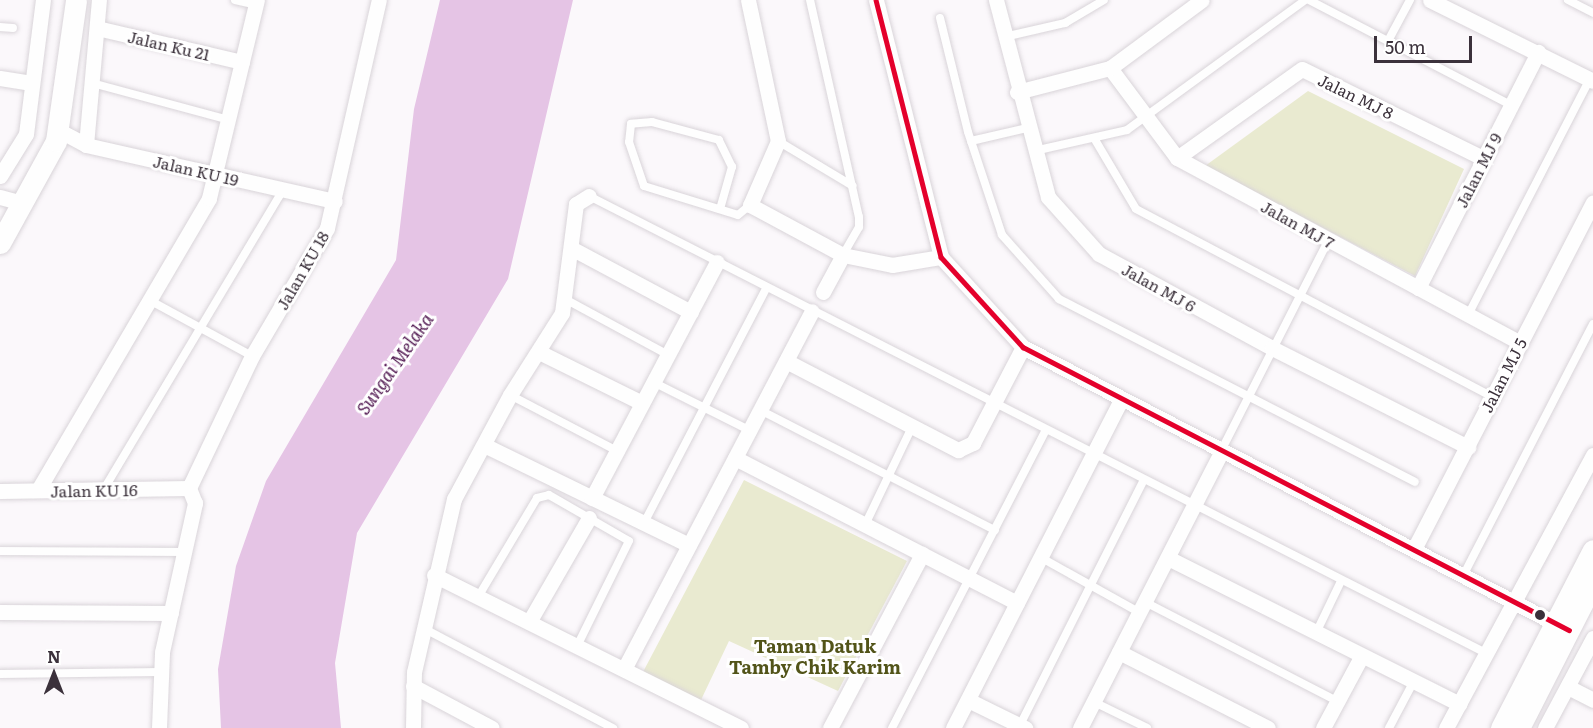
<!DOCTYPE html>
<style>
body{margin:0}
#map{position:relative;width:1593px;height:728px;overflow:hidden;background:#fbf8fb;font-family:Literata,serif}
div>[style]{position:absolute}
[style*='--x']{left:calc(var(--x)*1px);top:calc(var(--y)*1px);width:calc(var(--w)*1px);rotate:calc(var(--a)*1deg)}
.green>*{inset:0;background:#e9ead0}
.water>*{inset:0;background:#e5c4e5}
.roads{filter:drop-shadow(0 0 2px #d9d4d9) drop-shadow(0 0 2px #d9d4d9)}
.lane>*{height:8px;margin:-4px;padding:0 4px;transform-origin:4px;border-radius:4px;background:#fefefe}
.street>*{height:15px;margin:-7.5px;padding:0 7.5px;transform-origin:7.5px;border-radius:7.5px;background:#fefefe}
.secondary>*{height:21px;margin:-10.5px;padding:0 10.5px;transform-origin:10.5px;border-radius:10.5px;background:#fefefe}
.bus-1>*{height:4.5px;margin:-2.25px;padding:0 2.25px;transform-origin:2.25px;border-radius:2.25px;background:#e4002b}
.dots>*{width:16px;height:16px;translate:-50% -50%;box-sizing:border-box;border:3px solid #fff;border-radius:50%}
span{translate:-50% -50%;white-space:nowrap;text-align:center;line-height:1.15;-webkit-text-stroke:6px #fff;paint-order:stroke}
.street-label{font-size:16px;color:#3b313b}
.water-label{font-size:18px;color:#572057;font-style:italic}
.neighbourhood-label{font-size:18px;color:#525419;font-weight:700}
.north{position:absolute;left:24px;top:644px;width:60px;height:60px;-webkit-text-stroke:4px #fff;paint-order:stroke;rotate:0deg;font-size:16px;font-weight:700;line-height:24px;text-align:center;color:#3b313b}
.north::after{content:'';display:block;margin:auto;width:21px;height:27px;background:#3b313b;clip-path:polygon(50% 0,100% 100%,50% 72%,0 100%)}
.scale{position:absolute;left:1374px;top:36px;width:98px;height:27px;box-sizing:border-box;border:3px solid #3b313b;border-top:0;padding-left:8px;font-size:18px;line-height:21px;white-space:nowrap;color:#3b313b;-webkit-text-stroke:4px #fff;paint-order:stroke}
</style>
<div id="map">
<div class="green">
<i style="clip-path:polygon(1308px 91px,1464px 169px,1415px 276px,1205px 166px)"></i>
<i style="clip-path:polygon(744px 480px,907px 561px,838px 691px,729px 641px,700px 702px,643px 672px)"></i>
</div>
<div class="water">
<i style="clip-path:polygon(440px 0,573px 0,508px 279px,357px 533px,335px 663px,341px 728px,221px 728px,218px 669px,236px 566px,266px 481px,396px 260px,414px 109px)"></i>
</div>
<div class="roads">
<div class="lane">
<i style="--x:235;--y:0;--w:22;--a:13"></i>
<i style="--x:810;--y:0;--w:222;--a:77.3"></i>
<i style="--x:859;--y:217;--w:10;--a:90"></i>
<i style="--x:859;--y:227;--w:32;--a:120"></i>
<i style="--x:1309;--y:0;--w:228;--a:27.5"></i>
<i style="--x:1568;--y:0;--w:28;--a:27"></i>
<i style="--x:940;--y:18;--w:117;--a:76.2"></i>
<i style="--x:968;--y:132;--w:108;--a:71.7"></i>
<i style="--x:1002;--y:235;--w:86;--a:48.3"></i>
<i style="--x:1059;--y:299;--w:400;--a:27.2"></i>
<i style="--x:0;--y:27;--w:13;--a:4"></i>
<i style="--x:1004;--y:37;--w:63;--a:-12.9"></i>
<i style="--x:1065;--y:23;--w:45;--a:-30.5"></i>
<i style="--x:1388;--y:41;--w:47;--a:-61.8"></i>
<i style="--x:92;--y:83;--w:142;--a:15.1"></i>
<i style="--x:1094;--y:138;--w:82;--a:59.4"></i>
<i style="--x:1136;--y:209;--w:401;--a:27.8"></i>
<i style="--x:778;--y:141;--w:87;--a:31"></i>
<i style="--x:971;--y:141;--w:57;--a:-13.1"></i>
<i style="--x:1034;--y:151;--w:95;--a:-12.7"></i>
<i style="--x:1127;--y:130;--w:220;--a:-36.1"></i>
<i style="--x:589;--y:196;--w:1009;--a:27"></i>
<i style="--x:720;--y:209;--w:44;--a:-74.1"></i>
<i style="--x:732;--y:167;--w:30;--a:-116"></i>
<i style="--x:719;--y:140;--w:69;--a:-165"></i>
<i style="--x:652;--y:122;--w:21;--a:175"></i>
<i style="--x:631;--y:124;--w:18;--a:96"></i>
<i style="--x:629;--y:142;--w:46;--a:71.2"></i>
<i style="--x:644;--y:186;--w:98;--a:17.1"></i>
<i style="--x:738;--y:215;--w:16;--a:-40"></i>
<i style="--x:565;--y:299;--w:117;--a:28.5"></i>
<i style="--x:151;--y:301;--w:115;--a:28.6"></i>
<i style="--x:1468;--y:315;--w:266;--a:-62.7"></i>
<i style="--x:653;--y:382;--w:107;--a:26.6"></i>
<i style="--x:510;--y:395;--w:121;--a:27.6"></i>
<i style="--x:760;--y:410;--w:264;--a:27.1"></i>
<i style="--x:1221;--y:451;--w:236;--a:-63"></i>
<i style="--x:104;--y:489;--w:347;--a:-59.1"></i>
<i style="--x:644;--y:523;--w:266;--a:-62.5"></i>
<i style="--x:865;--y:525;--w:109;--a:-64.4"></i>
<i style="--x:0;--y:551;--w:184;--a:0.3"></i>
<i style="--x:1040;--y:557;--w:115;--a:29.2"></i>
<i style="--x:1464;--y:574;--w:281;--a:-62.7"></i>
<i style="--x:478;--y:597;--w:115;--a:-59.2"></i>
<i style="--x:537;--y:498;--w:12;--a:-14"></i>
<i style="--x:549;--y:495;--w:92;--a:29.9"></i>
<i style="--x:629;--y:541;--w:117;--a:116.3"></i>
<i style="--x:1145;--y:602;--w:216;--a:27.3"></i>
<i style="--x:423;--y:628;--w:215;--a:27.8"></i>
<i style="--x:1316;--y:633;--w:58;--a:-64.3"></i>
<i style="--x:0;--y:674;--w:161;--a:-0.7"></i>
<i style="--x:1094;--y:702;--w:59;--a:26.1"></i>
<i style="--x:1020;--y:725;--w:272;--a:-63.2"></i>
<i style="--x:892;--y:728;--w:333;--a:-62.7"></i>
<i style="--x:1389;--y:728;--w:53;--a:-62"></i>
</div>
<div class="street">
<i style="--x:748;--y:0;--w:144;--a:78"></i>
<i style="--x:778;--y:141;--w:70;--a:113.6"></i>
<i style="--x:750;--y:205;--w:106;--a:28.3"></i>
<i style="--x:843;--y:255;--w:50;--a:11.5"></i>
<i style="--x:892;--y:265;--w:50;--a:-9.3"></i>
<i style="--x:876;--y:0;--w:265;--a:75.8"></i>
<i style="--x:941;--y:257;--w:122;--a:47.7"></i>
<i style="--x:1023;--y:347;--w:610;--a:27.45"></i>
<i style="--x:996;--y:0;--w:204;--a:75.2"></i>
<i style="--x:1048;--y:197;--w:76;--a:48.2"></i>
<i style="--x:1099;--y:254;--w:197;--a:28.5"></i>
<i style="--x:1272;--y:348;--w:220;--a:26.8"></i>
<i style="--x:1430;--y:0;--w:182;--a:26.4"></i>
<i style="--x:97;--y:28;--w:149;--a:13.2"></i>
<i style="--x:1110;--y:68;--w:112;--a:53.3"></i>
<i style="--x:1177;--y:158;--w:388;--a:28.3"></i>
<i style="--x:0;--y:78;--w:32;--a:9"></i>
<i style="--x:1017;--y:92;--w:96;--a:-14.5"></i>
<i style="--x:1110;--y:68;--w:114;--a:-36.5"></i>
<i style="--x:60;--y:131;--w:30;--a:28"></i>
<i style="--x:86;--y:145;--w:255;--a:12.7"></i>
<i style="--x:86;--y:145;--w:146;--a:-84.9"></i>
<i style="--x:1177;--y:158;--w:153;--a:-35.5"></i>
<i style="--x:1302;--y:69;--w:202;--a:26.2"></i>
<i style="--x:0;--y:176;--w:49;--a:-58.2"></i>
<i style="--x:26;--y:134;--w:135;--a:-82.8"></i>
<i style="--x:0;--y:197;--w:24;--a:15"></i>
<i style="--x:571;--y:248;--w:136;--a:28.1"></i>
<i style="--x:1418;--y:288;--w:265;--a:-63"></i>
<i style="--x:823;--y:292;--w:42;--a:-61.6"></i>
<i style="--x:539;--y:352;--w:115;--a:26.3"></i>
<i style="--x:786;--y:361;--w:194;--a:27.4"></i>
<i style="--x:958;--y:450;--w:17;--a:-25"></i>
<i style="--x:973;--y:443;--w:108;--a:-62.5"></i>
<i style="--x:484;--y:445;--w:228;--a:26"></i>
<i style="--x:735;--y:458;--w:317;--a:27.2"></i>
<i style="--x:189;--y:488;--w:146;--a:-64.5"></i>
<i style="--x:252;--y:356;--w:148;--a:-59.6"></i>
<i style="--x:327;--y:228;--w:234;--a:-77.2"></i>
<i style="--x:38;--y:490;--w:338;--a:-59.6"></i>
<i style="--x:209;--y:198;--w:204;--a:-76.4"></i>
<i style="--x:0;--y:491;--w:189;--a:-0.9"></i>
<i style="--x:592;--y:498;--w:267;--a:-62.1"></i>
<i style="--x:1414;--y:549;--w:390;--a:-62.7"></i>
<i style="--x:1168;--y:558;--w:326;--a:26.6"></i>
<i style="--x:434;--y:575;--w:343;--a:26.5"></i>
<i style="--x:0;--y:612;--w:171;--a:0.3"></i>
<i style="--x:529;--y:622;--w:120;--a:-60"></i>
<i style="--x:1119;--y:652;--w:167;--a:27"></i>
<i style="--x:624;--y:669;--w:404;--a:-62.3"></i>
<i style="--x:413;--y:686;--w:89;--a:28"></i>
<i style="--x:1568;--y:687;--w:28;--a:27"></i>
<i style="--x:968;--y:700;--w:64;--a:26.2"></i>
<i style="--x:159;--y:728;--w:76;--a:-87.7"></i>
<i style="--x:162;--y:652;--w:153;--a:-77.5"></i>
<i style="--x:195;--y:503;--w:16;--a:-112"></i>
<i style="--x:413;--y:728;--w:56;--a:-89"></i>
<i style="--x:414;--y:672;--w:178;--a:-77"></i>
<i style="--x:454;--y:499;--w:118;--a:-61.7"></i>
<i style="--x:510;--y:395;--w:97;--a:-57.6"></i>
<i style="--x:562;--y:313;--w:110;--a:-82.7"></i>
<i style="--x:576;--y:204;--w:15;--a:-32"></i>
<i style="--x:830;--y:728;--w:197;--a:-62.1"></i>
<i style="--x:953;--y:728;--w:367;--a:-62.9"></i>
<i style="--x:1080;--y:728;--w:309;--a:-62.9"></i>
<i style="--x:1323;--y:728;--w:81;--a:-61.8"></i>
<i style="--x:1446;--y:728;--w:310;--a:-61.7"></i>
<i style="--x:1545;--y:728;--w:102;--a:-61.9"></i>
</div>
<div class="secondary">
<i style="--x:0;--y:243;--w:116;--a:-61.2"></i>
<i style="--x:56;--y:141;--w:142;--a:-81.9"></i>
<i style="--x:1501;--y:728;--w:200;--a:-62.7"></i>
<i style="--x:1519;--y:728;--w:163;--a:-63"></i>
</div>
</div>
<div class="bus-1">
<i style="--x:876;--y:0;--w:265;--a:75.8"></i>
<i style="--x:941;--y:257;--w:122;--a:47.7"></i>
<i style="--x:1023;--y:347;--w:615;--a:27.4"></i>
</div>
<div class="dots">
<i style="left:1540px;top:615px;background:#3b313b"></i>
</div>
<div class="street-label">
<span style="left:169px;top:45px;rotate:13deg">Jalan Ku 21</span>
<span style="left:1356px;top:96px;rotate:26deg">Jalan MJ 8</span>
<span style="left:196px;top:170px;rotate:13deg">Jalan KU 19</span>
<span style="left:1478px;top:170px;rotate:-63deg">Jalan MJ 9</span>
<span style="left:1298px;top:224px;rotate:29deg">Jalan MJ 7</span>
<span style="left:302px;top:270px;rotate:-60deg">Jalan KU 18</span>
<span style="left:1159px;top:287px;rotate:29deg">Jalan MJ 6</span>
<span style="left:1503px;top:375px;rotate:-63deg">Jalan MJ 5</span>
<span style="left:94px;top:490px;rotate:-1deg">Jalan KU 16</span>
</div>
<div class="water-label">
<span style="left:395px;top:364px;rotate:-55deg">Sungai Melaka</span>
</div>
<div class="neighbourhood-label">
<span style="left:815px;top:657px">Taman Datuk<br>Tamby Chik Karim</span>
</div>
<div class="north">N</div>
<div class="scale">50 m</div>
</div>
